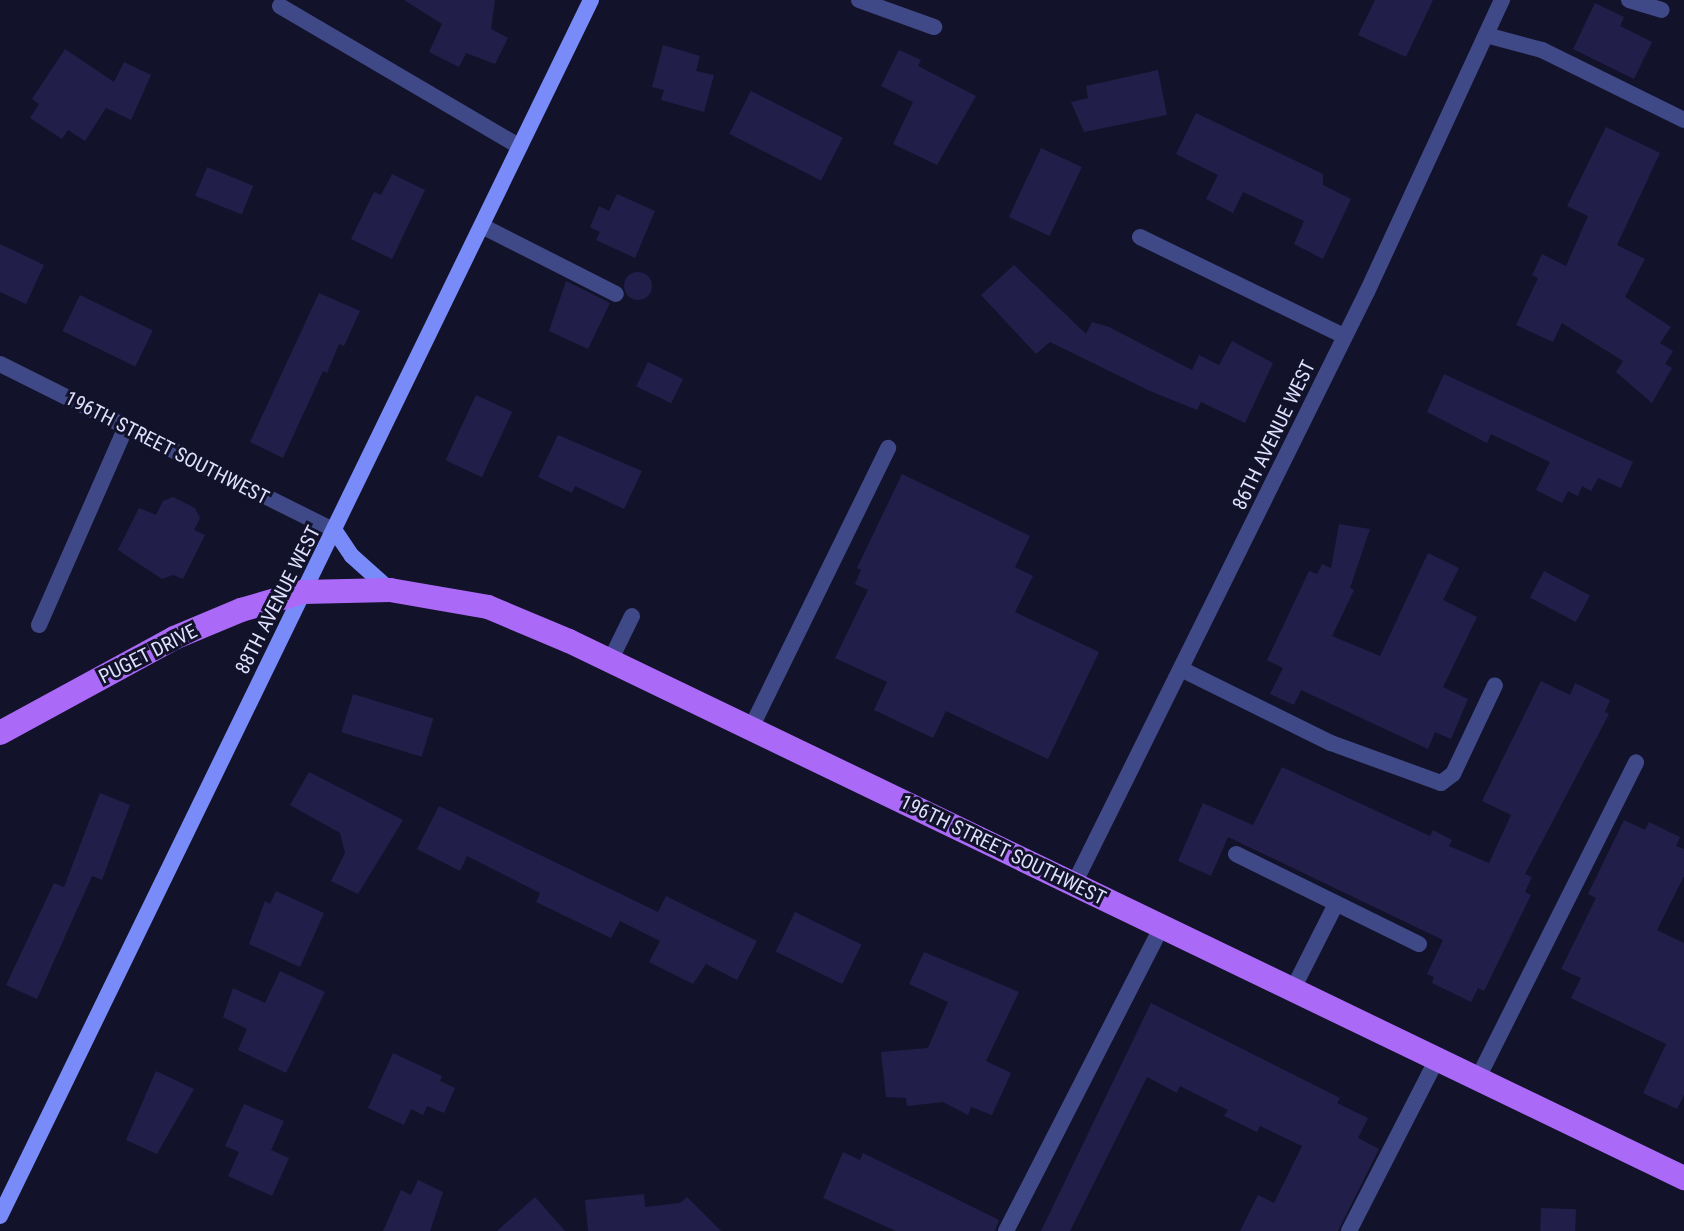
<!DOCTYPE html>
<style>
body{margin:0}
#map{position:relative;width:1684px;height:1231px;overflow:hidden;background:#12122a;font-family:"Roboto Condensed",sans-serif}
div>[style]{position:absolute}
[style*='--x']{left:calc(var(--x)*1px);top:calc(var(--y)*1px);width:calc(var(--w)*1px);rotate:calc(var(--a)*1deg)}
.building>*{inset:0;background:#211f4a;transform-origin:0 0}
.round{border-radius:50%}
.lane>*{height:16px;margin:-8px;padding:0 8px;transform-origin:8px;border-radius:8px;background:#404987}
.street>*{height:16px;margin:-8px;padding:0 8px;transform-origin:8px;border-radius:8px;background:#404987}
.secondary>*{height:16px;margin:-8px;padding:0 8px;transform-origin:8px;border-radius:8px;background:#798bf9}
.primary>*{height:24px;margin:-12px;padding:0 12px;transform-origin:12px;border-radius:12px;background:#ab69f8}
span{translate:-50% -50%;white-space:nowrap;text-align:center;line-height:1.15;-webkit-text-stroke:6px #12122a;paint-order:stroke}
.street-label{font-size:20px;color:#dddffd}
</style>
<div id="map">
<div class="building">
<i style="clip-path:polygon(404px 0,495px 0,491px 29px,508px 38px,495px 64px,466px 53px,459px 67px,429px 52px,442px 24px)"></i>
<i style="clip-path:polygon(1375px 0,1433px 0,1406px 57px,1358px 35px)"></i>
<i style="clip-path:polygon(1595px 3px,1624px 17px,1620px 26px,1652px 42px,1634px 79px,1573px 49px)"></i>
<i style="clip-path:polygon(663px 45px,700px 56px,696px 71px,714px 75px,704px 112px,661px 100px,664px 90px,652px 87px)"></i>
<i style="clip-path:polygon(65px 49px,114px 82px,124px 62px,151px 75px,131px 120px,106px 108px,85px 141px,68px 130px,62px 139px,30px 118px,39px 104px,32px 99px)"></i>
<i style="clip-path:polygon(899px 50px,921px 60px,918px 66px,976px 96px,937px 165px,893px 144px,913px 102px,881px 86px)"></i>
<i style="clip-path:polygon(1158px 70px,1167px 115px,1084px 132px,1071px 102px,1088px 98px,1086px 86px)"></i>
<i style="left:751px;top:91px;width:103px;height:48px;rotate:27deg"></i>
<i style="clip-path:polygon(1196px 113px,1323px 174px,1323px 185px,1351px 199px,1323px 259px,1294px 244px,1304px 221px,1243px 192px,1233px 213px,1206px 199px,1218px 175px,1176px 154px)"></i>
<i style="clip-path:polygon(1606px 127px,1660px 153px,1617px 245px,1645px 259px,1625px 297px,1671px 327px,1660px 343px,1673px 351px,1665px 364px,1672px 368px,1652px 403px,1616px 372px,1623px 361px,1562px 323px,1553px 342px,1516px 325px,1538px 278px,1532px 275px,1542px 254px,1566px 266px,1588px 216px,1567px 206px)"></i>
<i style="left:1041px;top:148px;width:45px;height:76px;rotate:25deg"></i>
<i style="left:207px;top:167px;width:50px;height:31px;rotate:22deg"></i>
<i style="clip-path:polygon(392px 174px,425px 190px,392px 259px,351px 239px,374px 192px,381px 195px)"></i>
<i style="clip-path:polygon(617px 194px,655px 211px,635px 258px,596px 240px,600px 232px,590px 227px,599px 206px,609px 211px)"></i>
<i style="clip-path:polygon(0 244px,44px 265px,26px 304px,0 292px)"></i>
<i style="clip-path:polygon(1014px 265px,1086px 334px,1092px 322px,1109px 327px,1192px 370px,1199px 355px,1219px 365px,1232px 341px,1273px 363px,1245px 423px,1201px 402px,1197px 410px,1150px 391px,1050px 342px,1036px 354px,981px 295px)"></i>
<i class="round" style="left:624px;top:272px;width:28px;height:28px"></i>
<i style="clip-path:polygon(566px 281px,610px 303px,588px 349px,549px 331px)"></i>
<i style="clip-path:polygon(319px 293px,360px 311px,344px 346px,339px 344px,327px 373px,323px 371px,283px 458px,250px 442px)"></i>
<i style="left:80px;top:295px;width:81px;height:40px;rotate:26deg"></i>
<i style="left:648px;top:362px;width:39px;height:27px;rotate:26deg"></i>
<i style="clip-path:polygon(1444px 374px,1633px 462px,1621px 488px,1598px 478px,1591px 491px,1582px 486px,1578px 496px,1568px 491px,1562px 503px,1536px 490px,1550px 462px,1491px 434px,1487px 443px,1427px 412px)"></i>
<i style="left:476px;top:395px;width:40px;height:72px;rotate:25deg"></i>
<i style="clip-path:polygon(558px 435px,642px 471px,624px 509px,575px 486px,572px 493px,538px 477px)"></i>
<i style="clip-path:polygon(902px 474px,1030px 536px,1015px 567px,1033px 576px,1015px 612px,1099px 652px,1048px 759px,946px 711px,933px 738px,874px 710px,887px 682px,835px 658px,868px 590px,855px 584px,861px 570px,857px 568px)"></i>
<i style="clip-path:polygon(173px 497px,195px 508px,200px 518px,194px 530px,205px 535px,183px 579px,173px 575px,162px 579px,118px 550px,139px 508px,156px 515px,163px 501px)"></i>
<i style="clip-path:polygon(1339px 524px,1370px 529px,1350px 588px,1354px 590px,1332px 636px,1380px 656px,1428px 553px,1459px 568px,1443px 600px,1477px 617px,1443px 687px,1468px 699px,1451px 739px,1435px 732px,1428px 749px,1301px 690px,1294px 705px,1270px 694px,1283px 668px,1267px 660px,1309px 571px,1317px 574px,1322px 564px,1331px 568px)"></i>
<i style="left:1544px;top:571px;width:52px;height:30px;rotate:28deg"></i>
<i style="clip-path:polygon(1541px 681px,1570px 695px,1575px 683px,1610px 700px,1605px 712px,1609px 714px,1525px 874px,1532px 877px,1525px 892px,1531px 895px,1484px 991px,1478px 988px,1471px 1002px,1432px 983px,1434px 977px,1427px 974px,1443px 940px,1228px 837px,1211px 876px,1178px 861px,1203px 803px,1253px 825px,1282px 767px,1430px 836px,1433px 830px,1452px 840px,1449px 846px,1489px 863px,1511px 815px,1482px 801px)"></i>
<i style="left:353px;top:694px;width:84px;height:40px;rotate:17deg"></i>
<i style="clip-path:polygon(309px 772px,403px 820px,358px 894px,331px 881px,345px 853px,340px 833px,290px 805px)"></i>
<i style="clip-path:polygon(100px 793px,130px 805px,102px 880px,92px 876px,37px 999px,6px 985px,54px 883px,64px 887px)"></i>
<i style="clip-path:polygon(439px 806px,658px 912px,666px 896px,757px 941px,737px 980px,706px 964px,693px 984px,649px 962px,660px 941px,620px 921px,611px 938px,536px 902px,540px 893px,467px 856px,460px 871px,417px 849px)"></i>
<i style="clip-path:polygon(1624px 820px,1645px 830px,1649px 822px,1680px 837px,1676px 846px,1684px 849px,1684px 876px,1657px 930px,1684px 943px,1684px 1095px,1677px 1109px,1643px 1093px,1666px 1044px,1571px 998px,1581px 978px,1561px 969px,1596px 898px,1588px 894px)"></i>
<i style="clip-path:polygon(276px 891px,324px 913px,300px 967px,249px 944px,265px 901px,270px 904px)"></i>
<i style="left:795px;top:912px;width:74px;height:44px;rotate:26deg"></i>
<i style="clip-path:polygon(924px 952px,1019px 992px,986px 1061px,1011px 1073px,992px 1115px,971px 1107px,968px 1115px,943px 1102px,907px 1106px,906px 1098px,886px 1097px,881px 1052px,928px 1048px,948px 1002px,909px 984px)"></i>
<i style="clip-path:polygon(280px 971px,325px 992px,286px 1073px,238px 1050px,247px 1029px,223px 1017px,233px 988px,265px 1003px)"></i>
<i style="clip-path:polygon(1151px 1003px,1340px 1098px,1337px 1103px,1368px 1118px,1358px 1138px,1379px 1149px,1338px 1231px,1240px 1231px,1258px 1195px,1274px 1203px,1302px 1146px,1260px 1126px,1257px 1132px,1224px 1116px,1228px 1110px,1180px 1086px,1177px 1093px,1147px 1077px,1070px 1231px,1041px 1231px)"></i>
<i style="clip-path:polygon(393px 1053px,442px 1076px,440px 1081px,455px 1088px,444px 1113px,427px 1106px,423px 1115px,411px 1109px,404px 1125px,368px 1108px)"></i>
<i style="clip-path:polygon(156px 1071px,194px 1089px,157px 1154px,126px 1140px)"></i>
<i style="clip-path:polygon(244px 1104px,284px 1121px,271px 1150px,289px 1158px,272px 1196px,228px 1176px,239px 1152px,225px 1146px)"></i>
<i style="clip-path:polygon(843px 1152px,860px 1160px,863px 1153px,999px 1220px,995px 1231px,896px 1231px,823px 1198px)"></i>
<i style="clip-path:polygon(418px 1180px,443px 1192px,430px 1231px,383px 1231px,401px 1190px,411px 1195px)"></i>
<i style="clip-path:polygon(644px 1194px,645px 1207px,680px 1203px,687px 1197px,721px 1231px,588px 1231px,585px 1200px)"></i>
<i style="clip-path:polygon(535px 1197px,565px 1231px,497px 1231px)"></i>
<i style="left:1541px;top:1208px;width:35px;height:23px;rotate:2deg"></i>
</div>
<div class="lane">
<i style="--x:859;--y:0;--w:80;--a:19.8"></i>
<i style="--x:1629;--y:0;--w:34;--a:17"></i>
<i style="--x:280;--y:6;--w:278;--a:30.4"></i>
<i style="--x:1486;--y:35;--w:58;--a:15"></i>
<i style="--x:1542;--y:50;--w:158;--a:26.2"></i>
<i style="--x:482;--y:226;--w:150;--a:26.9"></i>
<i style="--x:39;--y:625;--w:216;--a:-66.3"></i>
<i style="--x:610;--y:661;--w:50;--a:-63.9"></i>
<i style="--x:1181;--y:669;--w:167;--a:26.3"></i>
<i style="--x:1331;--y:743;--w:117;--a:20"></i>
<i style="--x:1441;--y:783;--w:15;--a:-37"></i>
<i style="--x:1453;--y:774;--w:98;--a:-64.7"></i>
<i style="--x:751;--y:728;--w:312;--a:-63.9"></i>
<i style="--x:1236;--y:854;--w:204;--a:26.2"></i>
<i style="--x:1293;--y:989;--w:95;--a:-63.2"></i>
<i style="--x:1478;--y:1078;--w:353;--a:-63.4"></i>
<i style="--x:1006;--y:1231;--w:343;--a:-62.9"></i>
<i style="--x:1349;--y:1231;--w:193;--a:-62.9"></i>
</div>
<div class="street">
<i style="--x:1140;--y:237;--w:227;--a:25.9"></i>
<i style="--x:0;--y:364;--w:374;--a:26.5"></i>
<i style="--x:1074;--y:884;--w:661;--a:-63.67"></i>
<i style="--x:1367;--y:292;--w:322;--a:-65.2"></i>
</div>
<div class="secondary">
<i style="--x:335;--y:531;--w:30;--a:56"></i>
<i style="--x:352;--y:556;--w:51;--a:41.8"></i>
<i style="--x:0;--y:1216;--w:1352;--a:-64.08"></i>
</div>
<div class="primary">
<i style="--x:0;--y:733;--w:198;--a:-28.6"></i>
<i style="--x:174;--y:638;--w:73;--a:-22.7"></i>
<i style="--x:241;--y:610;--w:65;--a:-16.2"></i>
<i style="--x:303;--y:592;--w:87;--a:-1.3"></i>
<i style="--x:390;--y:590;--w:99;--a:9.8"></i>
<i style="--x:488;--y:607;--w:88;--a:22.8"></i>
<i style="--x:569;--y:641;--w:1238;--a:25.72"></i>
</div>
<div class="street-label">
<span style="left:1274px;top:435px;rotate:-64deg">86TH AVENUE WEST</span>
<span style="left:167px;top:448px;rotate:27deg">196TH STREET SOUTHWEST</span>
<span style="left:278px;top:600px;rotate:-63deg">88TH AVENUE WEST</span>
<span style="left:148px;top:654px;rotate:-27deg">PUGET DRIVE</span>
<span style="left:1003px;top:850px;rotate:26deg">196TH STREET SOUTHWEST</span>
</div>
</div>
